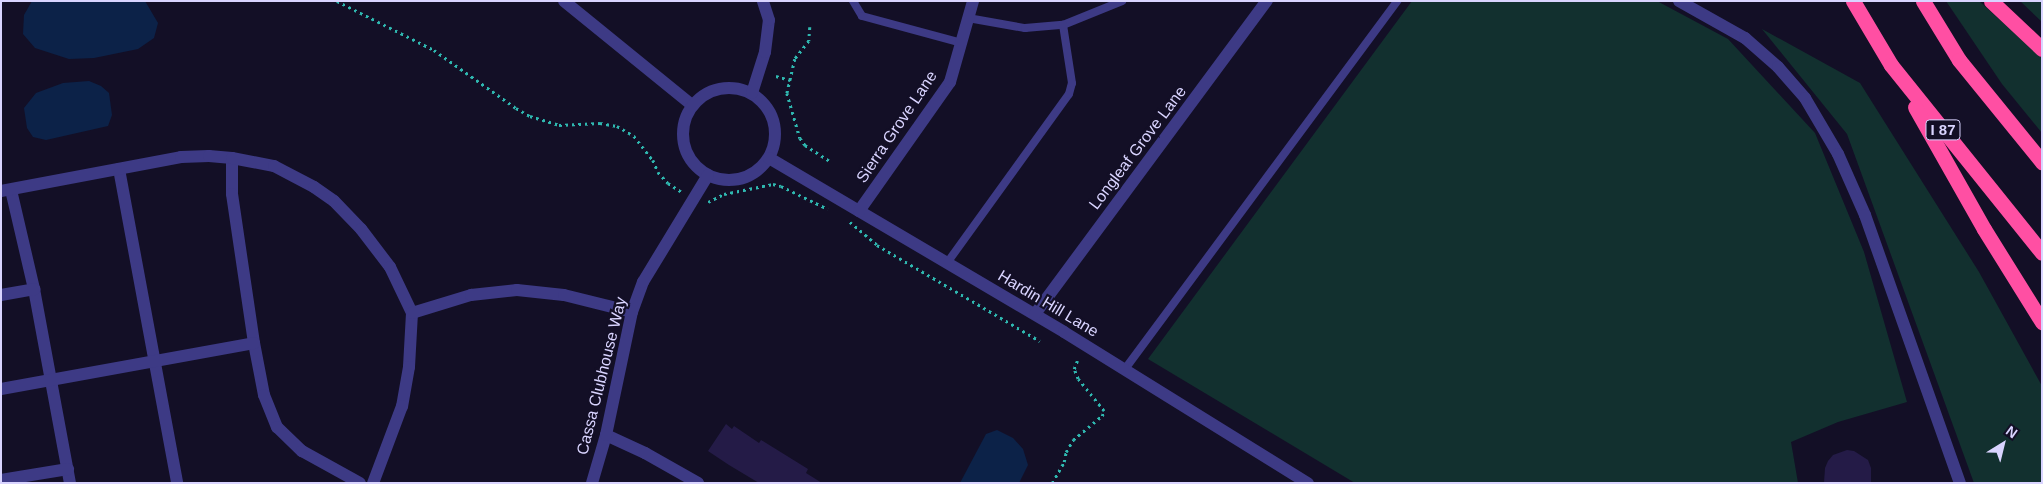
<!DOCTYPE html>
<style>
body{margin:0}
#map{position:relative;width:2043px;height:484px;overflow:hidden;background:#130f26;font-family:Helvetica,sans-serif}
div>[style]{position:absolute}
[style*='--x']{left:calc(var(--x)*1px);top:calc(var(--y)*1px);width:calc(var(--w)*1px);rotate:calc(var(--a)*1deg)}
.green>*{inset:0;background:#12302f}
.water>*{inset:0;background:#0c2248}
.building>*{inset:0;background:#241b47}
.path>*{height:2.5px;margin-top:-1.25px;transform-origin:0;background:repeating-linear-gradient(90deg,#2fb8b0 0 2.5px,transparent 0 6.5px)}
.lane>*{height:8px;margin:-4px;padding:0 4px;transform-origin:4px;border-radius:4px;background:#3d3a85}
.street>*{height:12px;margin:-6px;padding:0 6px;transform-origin:6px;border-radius:6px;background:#3d3a85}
.street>.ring{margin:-6px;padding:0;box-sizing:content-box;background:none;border:12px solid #3d3a85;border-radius:50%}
.highway>*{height:15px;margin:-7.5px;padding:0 7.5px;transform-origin:7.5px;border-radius:7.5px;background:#ff4fa3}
span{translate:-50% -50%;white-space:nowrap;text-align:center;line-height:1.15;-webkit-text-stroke:4.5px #130f26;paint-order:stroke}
.shield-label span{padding:1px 4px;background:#130f26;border:1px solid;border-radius:4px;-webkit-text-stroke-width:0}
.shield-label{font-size:15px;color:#d9d4ff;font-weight:700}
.street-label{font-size:16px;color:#d9d4ff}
.frame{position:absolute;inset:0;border:2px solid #d9d4ff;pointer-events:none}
.north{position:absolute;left:1978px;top:419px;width:50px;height:50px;-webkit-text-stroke:4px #130f26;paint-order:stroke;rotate:36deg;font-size:14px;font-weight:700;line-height:20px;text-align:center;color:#d9d4ff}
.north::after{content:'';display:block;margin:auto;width:18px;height:22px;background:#d9d4ff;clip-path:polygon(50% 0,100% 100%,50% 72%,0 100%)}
</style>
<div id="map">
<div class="green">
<i style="clip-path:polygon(1412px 1px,1657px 1px,1728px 39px,1815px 133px,1864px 252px,1907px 402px,1838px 422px,1791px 442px,1798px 483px,1355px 483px,1148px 359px)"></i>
<i style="clip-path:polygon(1946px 1px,1979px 1px,2042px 58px,2042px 133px,2002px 84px)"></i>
<i style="clip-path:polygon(2020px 1px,2042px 1px,2042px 22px)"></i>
<i style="clip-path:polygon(1762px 29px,1860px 83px,1979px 272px,2042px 386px,2042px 483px,1974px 483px,1847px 134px)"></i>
</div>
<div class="water">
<i style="clip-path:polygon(32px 1px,145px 1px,158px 23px,154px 38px,138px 49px,94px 58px,69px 59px,35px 48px,23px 34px,24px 15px)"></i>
<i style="clip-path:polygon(89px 81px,101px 86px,109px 93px,112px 115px,108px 126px,46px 140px,33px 137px,27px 128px,24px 108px,36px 93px,63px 83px)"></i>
<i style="clip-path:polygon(997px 430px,1013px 438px,1023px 449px,1028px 465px,1019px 483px,960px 483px,986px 434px)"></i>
</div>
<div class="building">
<i style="clip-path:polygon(726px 424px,732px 429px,734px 426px,759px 443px,761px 440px,808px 469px,806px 473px,822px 483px,759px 483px,729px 465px,708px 451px)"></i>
<i style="clip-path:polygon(1847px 450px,1854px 451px,1868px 460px,1871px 468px,1871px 483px,1824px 483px,1825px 468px,1828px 461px,1833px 455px)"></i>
</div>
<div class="path">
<i style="--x:337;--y:1;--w:109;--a:26.8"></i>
<i style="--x:434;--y:50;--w:100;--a:35.3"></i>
<i style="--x:516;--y:108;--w:16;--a:30"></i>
<i style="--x:530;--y:116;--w:30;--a:17"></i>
<i style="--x:559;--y:125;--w:41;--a:-2.8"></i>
<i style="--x:600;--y:123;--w:17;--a:10"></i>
<i style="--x:617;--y:126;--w:20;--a:30"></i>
<i style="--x:634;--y:136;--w:31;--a:52"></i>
<i style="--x:653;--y:160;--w:13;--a:67"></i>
<i style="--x:658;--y:172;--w:15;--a:48"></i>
<i style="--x:668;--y:183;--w:17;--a:33"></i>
<i style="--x:810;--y:27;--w:14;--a:94"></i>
<i style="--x:809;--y:41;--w:23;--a:128"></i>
<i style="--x:795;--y:59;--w:35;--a:103"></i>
<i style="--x:787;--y:93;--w:47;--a:73.9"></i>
<i style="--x:800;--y:138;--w:9;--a:54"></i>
<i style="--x:805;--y:145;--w:30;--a:33"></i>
<i style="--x:776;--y:76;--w:15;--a:16"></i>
<i style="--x:708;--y:202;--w:18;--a:-27"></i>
<i style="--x:724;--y:194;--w:50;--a:-11.5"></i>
<i style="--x:773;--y:184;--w:8;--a:14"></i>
<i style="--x:781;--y:186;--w:52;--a:26.1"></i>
<i style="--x:850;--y:222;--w:35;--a:40"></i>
<i style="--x:877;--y:245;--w:189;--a:30.5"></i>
<i style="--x:1052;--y:483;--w:24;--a:-60"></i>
<i style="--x:1064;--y:462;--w:10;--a:-79"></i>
<i style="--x:1066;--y:452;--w:14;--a:-60"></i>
<i style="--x:1073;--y:440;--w:38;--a:-40"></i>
<i style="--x:1102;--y:416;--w:5;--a:-68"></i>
<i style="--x:1104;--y:411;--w:41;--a:-129.1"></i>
<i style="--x:1078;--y:379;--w:11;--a:-112"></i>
<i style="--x:1074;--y:369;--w:9;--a:-69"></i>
</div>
<div class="lane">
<i style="--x:853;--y:1;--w:17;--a:59"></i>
<i style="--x:862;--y:16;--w:104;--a:15.1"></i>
<i style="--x:968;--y:18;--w:58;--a:10"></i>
<i style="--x:1025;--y:28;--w:38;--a:-5"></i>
<i style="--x:1063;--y:25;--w:64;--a:-22.1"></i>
<i style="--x:947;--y:263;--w:208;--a:-54.2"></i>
<i style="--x:1069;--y:94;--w:11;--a:-75"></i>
<i style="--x:1072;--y:83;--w:59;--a:-98.8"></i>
<i style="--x:1125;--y:369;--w:458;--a:-53.5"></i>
</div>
<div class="street">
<i style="--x:564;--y:1;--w:165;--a:39.1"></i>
<i style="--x:1679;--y:1;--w:76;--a:29.3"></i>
<i style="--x:1745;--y:38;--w:44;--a:41.3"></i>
<i style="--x:1778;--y:67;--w:41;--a:48.9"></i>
<i style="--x:1805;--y:98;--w:65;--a:59.5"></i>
<i style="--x:1838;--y:154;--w:67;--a:66.1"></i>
<i style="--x:1865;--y:215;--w:284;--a:70.5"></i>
<i class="ring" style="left:683px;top:88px;width:80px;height:80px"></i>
<i style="--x:752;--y:93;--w:43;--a:-72.4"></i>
<i style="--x:765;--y:52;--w:32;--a:-83"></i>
<i style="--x:769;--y:20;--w:20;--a:-108"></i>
<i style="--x:232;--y:158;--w:36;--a:90"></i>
<i style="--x:232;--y:194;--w:151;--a:81.6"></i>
<i style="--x:254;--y:343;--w:53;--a:79.1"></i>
<i style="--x:264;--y:395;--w:35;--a:68"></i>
<i style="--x:277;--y:427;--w:35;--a:44"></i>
<i style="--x:302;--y:451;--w:66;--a:28.9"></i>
<i style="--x:769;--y:158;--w:342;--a:30.5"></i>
<i style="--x:1064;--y:332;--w:287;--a:31.8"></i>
<i style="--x:119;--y:169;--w:319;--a:79.5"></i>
<i style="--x:11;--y:190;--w:102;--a:76.9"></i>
<i style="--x:34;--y:289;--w:197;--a:79.5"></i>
<i style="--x:1;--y:191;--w:183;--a:-10.7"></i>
<i style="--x:181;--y:157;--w:28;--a:-2"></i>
<i style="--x:209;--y:156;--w:23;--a:5"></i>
<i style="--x:232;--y:158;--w:43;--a:10.8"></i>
<i style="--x:274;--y:166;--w:45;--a:27.7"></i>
<i style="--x:314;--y:187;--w:24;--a:35"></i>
<i style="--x:334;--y:201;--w:39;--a:46"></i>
<i style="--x:361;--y:229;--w:48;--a:52.7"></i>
<i style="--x:390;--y:267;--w:51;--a:64.4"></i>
<i style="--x:412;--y:313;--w:54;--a:93.2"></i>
<i style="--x:409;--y:367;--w:40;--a:100"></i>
<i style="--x:402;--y:406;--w:82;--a:110.6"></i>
<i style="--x:859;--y:211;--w:158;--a:-54.8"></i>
<i style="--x:950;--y:82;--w:84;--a:-74.1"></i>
<i style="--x:1;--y:295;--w:34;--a:-10"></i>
<i style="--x:412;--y:313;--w:62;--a:-17"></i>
<i style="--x:471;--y:295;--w:46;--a:-6.2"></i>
<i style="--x:517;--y:290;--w:47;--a:6.1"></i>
<i style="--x:564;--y:295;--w:70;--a:14"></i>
<i style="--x:1035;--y:314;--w:390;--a:-53.5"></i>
<i style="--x:1;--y:389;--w:257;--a:-10.3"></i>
<i style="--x:606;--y:435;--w:43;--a:24.8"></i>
<i style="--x:645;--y:453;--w:61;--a:29.5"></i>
<i style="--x:1;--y:480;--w:68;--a:-9.3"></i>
<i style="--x:592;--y:483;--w:50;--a:-73.7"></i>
<i style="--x:606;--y:435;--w:126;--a:-78.1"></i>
<i style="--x:632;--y:312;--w:32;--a:-70"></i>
<i style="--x:643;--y:282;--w:125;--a:-58.7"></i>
</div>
<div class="highway">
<i style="--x:1853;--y:1;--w:74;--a:59.3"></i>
<i style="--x:1891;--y:65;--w:241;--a:51.2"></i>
<i style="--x:1923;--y:1;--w:69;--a:58.6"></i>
<i style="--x:1959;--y:60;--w:132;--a:50.9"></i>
<i style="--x:1991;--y:1;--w:70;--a:43.3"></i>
<i style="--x:1915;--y:107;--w:140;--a:60.5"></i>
<i style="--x:1984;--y:229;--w:110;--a:58.1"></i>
</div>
<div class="shield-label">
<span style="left:1943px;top:130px">I 87</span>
</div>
<div class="street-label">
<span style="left:897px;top:127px;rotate:-56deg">Sierra Grove Lane</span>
<span style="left:1138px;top:148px;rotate:-53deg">Longleaf Grove Lane</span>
<span style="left:1048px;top:304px;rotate:31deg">Hardin Hill Lane</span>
<span style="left:602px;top:376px;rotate:-76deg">Cassa Clubhouse Way</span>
</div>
<div class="frame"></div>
<div class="north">N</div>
</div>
